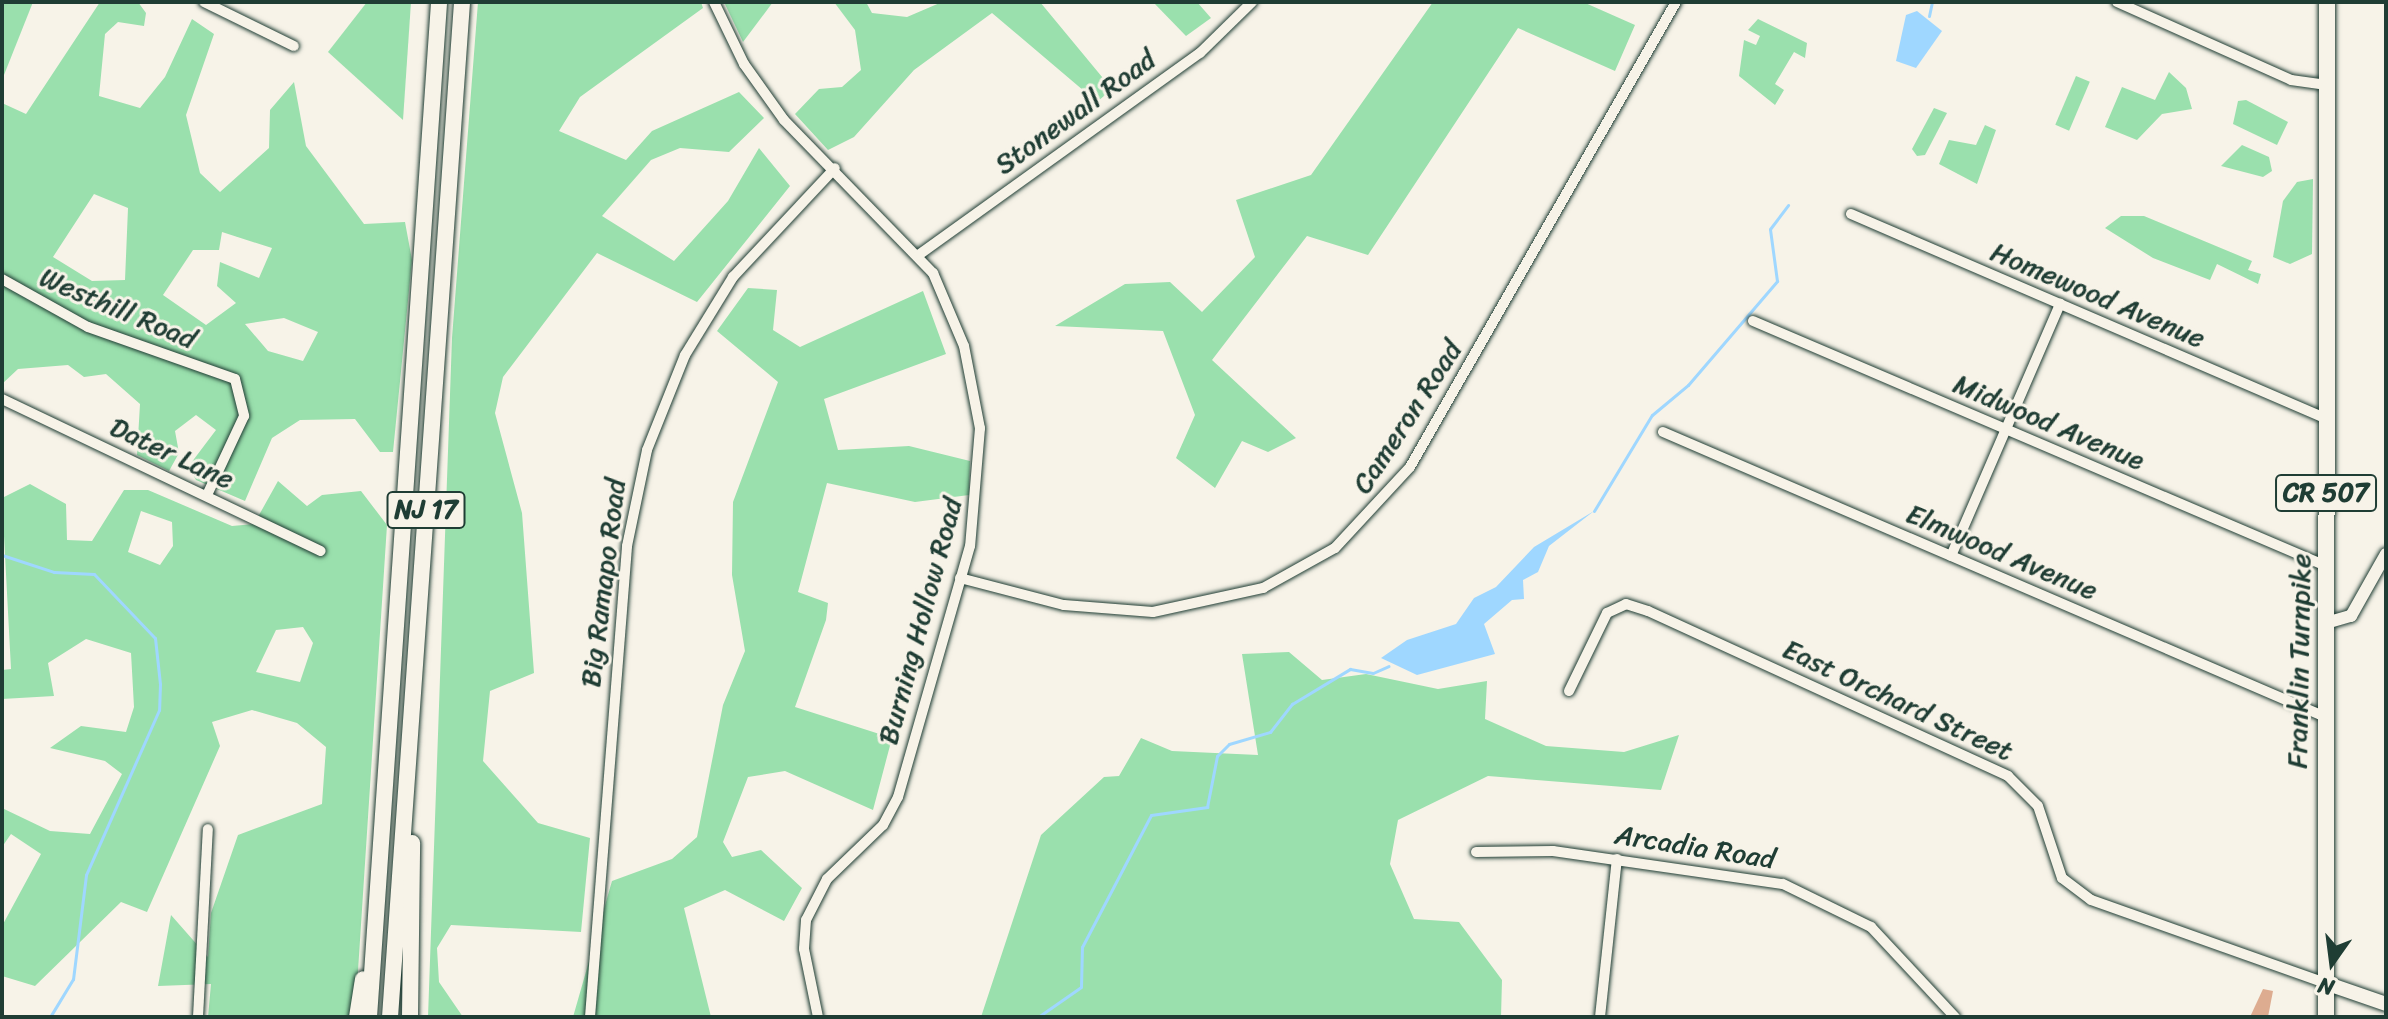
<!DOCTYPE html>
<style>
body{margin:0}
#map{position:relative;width:2388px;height:1019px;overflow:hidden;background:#f7f3e8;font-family:Sriracha,sans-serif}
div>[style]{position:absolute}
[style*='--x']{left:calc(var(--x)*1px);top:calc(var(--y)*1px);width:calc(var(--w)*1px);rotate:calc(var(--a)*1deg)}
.green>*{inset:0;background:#9ae0ad;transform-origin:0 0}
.water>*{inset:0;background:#9fd7ff}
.stream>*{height:3px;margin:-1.5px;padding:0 1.5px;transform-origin:1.5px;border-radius:1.5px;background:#9fd7ff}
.building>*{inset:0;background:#ddac90}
.roads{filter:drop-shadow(0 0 2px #1f3d34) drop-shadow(0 0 2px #1f3d34)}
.minor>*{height:10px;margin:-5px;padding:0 5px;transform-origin:5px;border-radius:5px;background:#f7f3e8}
.tertiary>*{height:12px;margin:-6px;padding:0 6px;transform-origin:6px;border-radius:6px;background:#f7f3e8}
.secondary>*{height:14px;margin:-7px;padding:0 7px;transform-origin:7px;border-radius:7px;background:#f7f3e8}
.primary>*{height:16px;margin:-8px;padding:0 8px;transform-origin:8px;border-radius:8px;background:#f7f3e8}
.trunk>*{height:16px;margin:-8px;padding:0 8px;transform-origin:8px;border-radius:8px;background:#f7f3e8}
span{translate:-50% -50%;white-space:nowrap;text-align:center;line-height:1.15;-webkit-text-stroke:6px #f7f3e8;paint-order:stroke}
.shield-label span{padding:2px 6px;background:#f7f3e8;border:2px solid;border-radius:6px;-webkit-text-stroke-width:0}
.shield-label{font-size:26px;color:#1f3d34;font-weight:700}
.street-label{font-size:28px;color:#1f3d34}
.frame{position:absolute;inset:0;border:4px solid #1f3d34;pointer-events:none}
.north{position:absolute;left:2292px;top:923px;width:80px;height:80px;-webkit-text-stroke:6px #f7f3e8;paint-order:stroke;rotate:194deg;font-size:22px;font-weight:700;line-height:32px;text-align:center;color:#1f3d34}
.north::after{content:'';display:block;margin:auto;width:28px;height:36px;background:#1f3d34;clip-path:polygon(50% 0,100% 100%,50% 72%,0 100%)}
</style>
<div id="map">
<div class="green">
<i style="clip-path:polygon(2px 2px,33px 2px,2px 80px)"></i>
<i style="clip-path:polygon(evenodd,100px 2px,138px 2px,146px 13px,144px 26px,118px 22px,105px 34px,99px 96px,140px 108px,165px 77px,192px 19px,214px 34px,186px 115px,200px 173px,220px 192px,269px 148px,270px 110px,294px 82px,306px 146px,364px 224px,405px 222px,412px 260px,393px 452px,380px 452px,355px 419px,300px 420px,272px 438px,245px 501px,196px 480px,188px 467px,216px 430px,196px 415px,175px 431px,179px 453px,169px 471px,137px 455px,140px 404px,106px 374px,84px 377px,68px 365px,18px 369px,2px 384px,2px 103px,26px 114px,100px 2px,94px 194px,128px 208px,125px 280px,92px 281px,53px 257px,94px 194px,100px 2px,222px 232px,272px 248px,259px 278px,220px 262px,217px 286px,236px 303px,206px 325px,163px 295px,193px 250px,219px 250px,222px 232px,100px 2px,284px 318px,318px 332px,303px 361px,268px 351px,245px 324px,284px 318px)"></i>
<i style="clip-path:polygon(367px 2px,411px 2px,403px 120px,328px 52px)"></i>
<i style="clip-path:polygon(478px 2px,701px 2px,703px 8px,580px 97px,559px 131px,626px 160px,652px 131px,739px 92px,764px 118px,729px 152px,680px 148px,651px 160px,602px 216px,674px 261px,728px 201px,759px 148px,790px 186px,697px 302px,597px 253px,503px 377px,495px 413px,522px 513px,534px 673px,490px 691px,483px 761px,538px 823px,590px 838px,581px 932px,451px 925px,437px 948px,439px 982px,463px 1017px,428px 1017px,452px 338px)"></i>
<i style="clip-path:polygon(724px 2px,773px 2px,743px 42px)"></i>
<i style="clip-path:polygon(834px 2px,866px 2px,872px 13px,907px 17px,942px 2px,1040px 2px,1112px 89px,1097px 102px,992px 13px,914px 70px,854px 137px,828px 150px,795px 114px,819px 89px,842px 87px,861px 70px,855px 30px)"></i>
<i style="clip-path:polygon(1153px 2px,1197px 2px,1211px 18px,1186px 36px)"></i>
<i style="clip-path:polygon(1433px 2px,1583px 2px,1635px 25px,1615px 71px,1518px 28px,1368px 255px,1307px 236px,1212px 360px,1296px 438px,1268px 452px,1242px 441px,1215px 488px,1176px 458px,1195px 415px,1163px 331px,1055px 326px,1125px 284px,1170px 282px,1202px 312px,1255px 257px,1236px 200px,1311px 175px)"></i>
<i style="clip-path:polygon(1758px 19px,1807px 43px,1805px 58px,1794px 52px,1775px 84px,1784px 90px,1775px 105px,1739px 76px,1744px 40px,1756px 45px,1760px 36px,1748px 30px)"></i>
<i style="clip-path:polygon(2169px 72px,2186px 88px,2192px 109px,2162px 114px,2137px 140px,2105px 127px,2122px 87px,2155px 100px)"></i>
<i style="left:2076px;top:76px;width:15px;height:53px;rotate:23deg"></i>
<i style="clip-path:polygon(2246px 100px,2288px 122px,2277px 145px,2233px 124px,2238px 101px)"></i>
<i style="clip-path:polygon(1934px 108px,1947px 113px,1925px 155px,1917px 156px,1912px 149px)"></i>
<i style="clip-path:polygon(1985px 125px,1996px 130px,1977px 184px,1939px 164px,1949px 140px,1976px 145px)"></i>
<i style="clip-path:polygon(2242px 145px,2269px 157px,2272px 171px,2263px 177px,2221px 166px)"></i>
<i style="clip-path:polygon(2313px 179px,2312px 254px,2290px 264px,2273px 257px,2283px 201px,2297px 182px)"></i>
<i style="clip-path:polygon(2121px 216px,2144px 216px,2252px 261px,2248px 270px,2261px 274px,2258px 284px,2217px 264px,2210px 280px,2153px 258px,2105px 228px)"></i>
<i style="clip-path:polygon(748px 288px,777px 290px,773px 330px,800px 347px,923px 291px,946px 354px,824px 399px,838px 450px,909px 446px,970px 461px,969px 495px,915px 502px,827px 483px,798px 592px,828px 603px,826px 620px,795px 707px,892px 738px,873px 810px,785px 771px,748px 777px,723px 842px,732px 857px,761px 850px,802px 888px,784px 921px,725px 890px,684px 908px,711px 1017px,573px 1017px,612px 881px,672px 859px,697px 837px,723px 705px,745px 651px,732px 575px,733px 502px,778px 382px,717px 331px)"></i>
<i style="clip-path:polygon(evenodd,278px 481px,307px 506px,322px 495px,361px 491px,387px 525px,355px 1017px,208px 1017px,211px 984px,158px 986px,171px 915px,208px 957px,211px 913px,238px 835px,322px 804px,326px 747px,297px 723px,252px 710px,212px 722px,220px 746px,147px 912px,121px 902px,35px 986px,2px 976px,2px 926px,41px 854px,11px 834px,2px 847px,2px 808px,50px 831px,90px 834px,122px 774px,105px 761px,50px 748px,81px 726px,126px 732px,134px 707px,131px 653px,86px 639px,48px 663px,54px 696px,2px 699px,2px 670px,11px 669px,2px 498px,30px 484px,66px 504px,67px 540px,92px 541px,124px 490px,148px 490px,232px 526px,254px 524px,278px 481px,141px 511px,172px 522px,173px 546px,160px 565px,128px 552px,141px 511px,278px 481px,303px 627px,313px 643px,300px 682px,256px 672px,276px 630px,303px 627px)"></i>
<i style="clip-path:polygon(1289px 652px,1322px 680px,1366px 674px,1438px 689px,1487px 681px,1485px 719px,1546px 746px,1624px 752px,1679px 735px,1661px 790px,1488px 776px,1398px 820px,1390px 864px,1414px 919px,1459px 922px,1502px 980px,1501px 1017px,981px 1017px,1041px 835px,1104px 777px,1119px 776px,1141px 738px,1172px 751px,1258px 755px,1242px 654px)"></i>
</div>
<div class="water">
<i style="clip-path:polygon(1917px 11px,1942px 31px,1916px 68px,1896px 61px,1906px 15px)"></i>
<i style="clip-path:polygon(1594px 511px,1549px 546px,1538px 572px,1523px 580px,1524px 599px,1512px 600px,1484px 624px,1495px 654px,1417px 675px,1381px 658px,1407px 640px,1456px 624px,1474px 598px,1496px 587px,1534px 547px)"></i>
</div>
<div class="stream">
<i style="--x:1929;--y:16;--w:14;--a:-78"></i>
<i style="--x:1594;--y:511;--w:112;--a:-58.9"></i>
<i style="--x:1652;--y:415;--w:47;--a:-39.8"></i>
<i style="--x:1688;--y:385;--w:137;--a:-49.4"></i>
<i style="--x:1777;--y:281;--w:52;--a:-97.7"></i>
<i style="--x:1770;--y:229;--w:30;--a:-53"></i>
<i style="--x:2;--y:555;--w:55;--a:18.1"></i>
<i style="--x:54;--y:572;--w:40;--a:2.9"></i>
<i style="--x:94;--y:574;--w:88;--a:46.4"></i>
<i style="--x:155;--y:638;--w:46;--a:83.8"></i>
<i style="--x:160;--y:684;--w:26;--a:92"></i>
<i style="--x:159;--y:710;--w:180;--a:113.9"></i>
<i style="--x:86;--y:875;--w:105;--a:97.1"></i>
<i style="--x:73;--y:979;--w:44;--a:121.2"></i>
<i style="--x:1038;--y:1017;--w:52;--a:-34.9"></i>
<i style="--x:1081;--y:987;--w:40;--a:-88.6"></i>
<i style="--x:1082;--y:947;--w:149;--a:-62.4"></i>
<i style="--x:1151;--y:815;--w:57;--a:-8.1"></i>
<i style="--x:1207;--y:807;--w:52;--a:-78.9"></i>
<i style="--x:1217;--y:756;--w:17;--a:-45"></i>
<i style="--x:1229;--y:744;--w:43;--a:-16.3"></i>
<i style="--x:1270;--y:732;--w:36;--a:-52"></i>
<i style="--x:1292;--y:704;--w:68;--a:-31.1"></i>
<i style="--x:1350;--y:669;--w:23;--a:10"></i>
<i style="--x:1373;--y:673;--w:17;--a:-24"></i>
</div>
<div class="building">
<i style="clip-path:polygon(2263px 989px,2273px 991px,2268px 1017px,2250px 1017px)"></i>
</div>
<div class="roads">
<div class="minor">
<i style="--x:204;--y:2;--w:100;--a:26.1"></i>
<i style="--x:714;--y:2;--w:69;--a:64.2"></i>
<i style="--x:744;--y:64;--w:69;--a:54.5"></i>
<i style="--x:784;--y:120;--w:214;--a:45.8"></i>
<i style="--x:933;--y:273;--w:79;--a:67"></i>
<i style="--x:964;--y:346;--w:84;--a:79"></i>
<i style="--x:980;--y:428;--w:118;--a:94.8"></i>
<i style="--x:970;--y:546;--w:261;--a:106"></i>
<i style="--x:898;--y:797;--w:32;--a:118"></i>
<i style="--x:883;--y:825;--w:78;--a:136"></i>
<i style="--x:827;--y:879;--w:46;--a:117.1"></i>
<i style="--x:806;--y:920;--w:29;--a:94"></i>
<i style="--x:804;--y:949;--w:69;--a:78.4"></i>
<i style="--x:2117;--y:2;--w:191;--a:24.1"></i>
<i style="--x:2291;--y:80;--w:36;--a:8"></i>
<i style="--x:1851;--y:214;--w:518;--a:23.3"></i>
<i style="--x:920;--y:254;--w:345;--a:-35.7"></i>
<i style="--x:1200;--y:53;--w:73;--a:-44.4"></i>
<i style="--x:2;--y:279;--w:98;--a:29.2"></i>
<i style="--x:88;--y:327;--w:156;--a:19.5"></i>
<i style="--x:235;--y:379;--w:38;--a:76"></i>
<i style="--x:244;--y:416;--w:87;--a:115.1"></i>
<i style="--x:1753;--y:321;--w:623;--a:23.15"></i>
<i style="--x:2;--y:399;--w:353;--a:25.5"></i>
<i style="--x:1663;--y:432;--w:719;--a:23.28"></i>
<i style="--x:1951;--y:556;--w:275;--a:-66.6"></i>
<i style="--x:960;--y:578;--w:107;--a:14.6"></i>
<i style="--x:1064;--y:605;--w:89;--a:4.5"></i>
<i style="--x:1153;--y:612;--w:113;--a:-12.3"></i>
<i style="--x:1263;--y:588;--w:82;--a:-29.1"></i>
<i style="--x:1335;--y:548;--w:110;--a:-47.2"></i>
<i style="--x:1410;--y:467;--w:536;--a:-60.23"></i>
<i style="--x:1569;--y:691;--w:87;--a:-64"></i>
<i style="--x:1607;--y:613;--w:21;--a:-25"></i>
<i style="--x:1626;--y:604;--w:23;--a:18"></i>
<i style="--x:1648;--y:611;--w:396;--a:24.6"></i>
<i style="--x:2008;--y:776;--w:42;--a:45"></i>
<i style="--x:2038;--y:806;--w:76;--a:71.6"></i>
<i style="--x:2062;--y:878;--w:36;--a:37"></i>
<i style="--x:2091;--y:900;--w:251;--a:19.5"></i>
<i style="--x:1476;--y:852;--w:77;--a:-0.7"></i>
<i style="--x:1553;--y:851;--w:232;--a:8.2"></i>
<i style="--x:1783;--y:884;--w:98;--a:26"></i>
<i style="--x:1871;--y:927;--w:123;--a:47"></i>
<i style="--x:198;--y:1017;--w:188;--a:-87"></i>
<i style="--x:590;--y:1017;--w:472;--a:-85.5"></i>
<i style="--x:627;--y:546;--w:98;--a:-78.2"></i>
<i style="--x:647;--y:450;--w:102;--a:-68.2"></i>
<i style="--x:685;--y:355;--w:92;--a:-58.4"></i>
<i style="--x:733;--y:277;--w:149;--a:-46.9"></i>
<i style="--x:1600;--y:1017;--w:159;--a:-83.9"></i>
</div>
<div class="tertiary">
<i style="--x:2326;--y:623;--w:26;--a:-16"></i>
<i style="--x:2351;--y:616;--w:71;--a:-60.6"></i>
</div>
<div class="secondary">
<i style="--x:2328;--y:984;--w:61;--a:19"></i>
</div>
<div class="primary">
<i style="--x:2326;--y:1017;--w:1015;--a:-89.94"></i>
</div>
<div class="trunk">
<i style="--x:357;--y:1017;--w:38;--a:-81"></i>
<i style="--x:369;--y:1017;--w:1017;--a:-86.05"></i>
<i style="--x:390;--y:1017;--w:1018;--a:-85.94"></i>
<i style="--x:410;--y:1017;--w:174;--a:-89.3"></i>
</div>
</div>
<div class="shield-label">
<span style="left:2326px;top:493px">CR 507</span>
<span style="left:426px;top:510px">NJ 17</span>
</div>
<div class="street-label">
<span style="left:1075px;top:112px;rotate:-36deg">Stonewall Road</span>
<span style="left:2098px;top:295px;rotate:23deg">Homewood Avenue</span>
<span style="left:118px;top:308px;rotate:23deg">Westhill Road</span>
<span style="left:1407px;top:417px;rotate:-57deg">Cameron Road</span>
<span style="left:2049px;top:422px;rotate:23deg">Midwood Avenue</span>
<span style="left:172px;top:453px;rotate:25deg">Dater Lane</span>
<span style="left:2002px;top:552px;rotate:23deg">Elmwood Avenue</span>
<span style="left:603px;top:583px;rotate:-83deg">Big Ramapo Road</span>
<span style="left:920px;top:621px;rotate:-75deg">Burning Hollow Road</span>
<span style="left:2299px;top:661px;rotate:-89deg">Franklin Turnpike</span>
<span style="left:1898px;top:700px;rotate:25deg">East Orchard Street</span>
<span style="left:1695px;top:847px;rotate:9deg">Arcadia Road</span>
</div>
<div class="frame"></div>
<div class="north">N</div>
</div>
